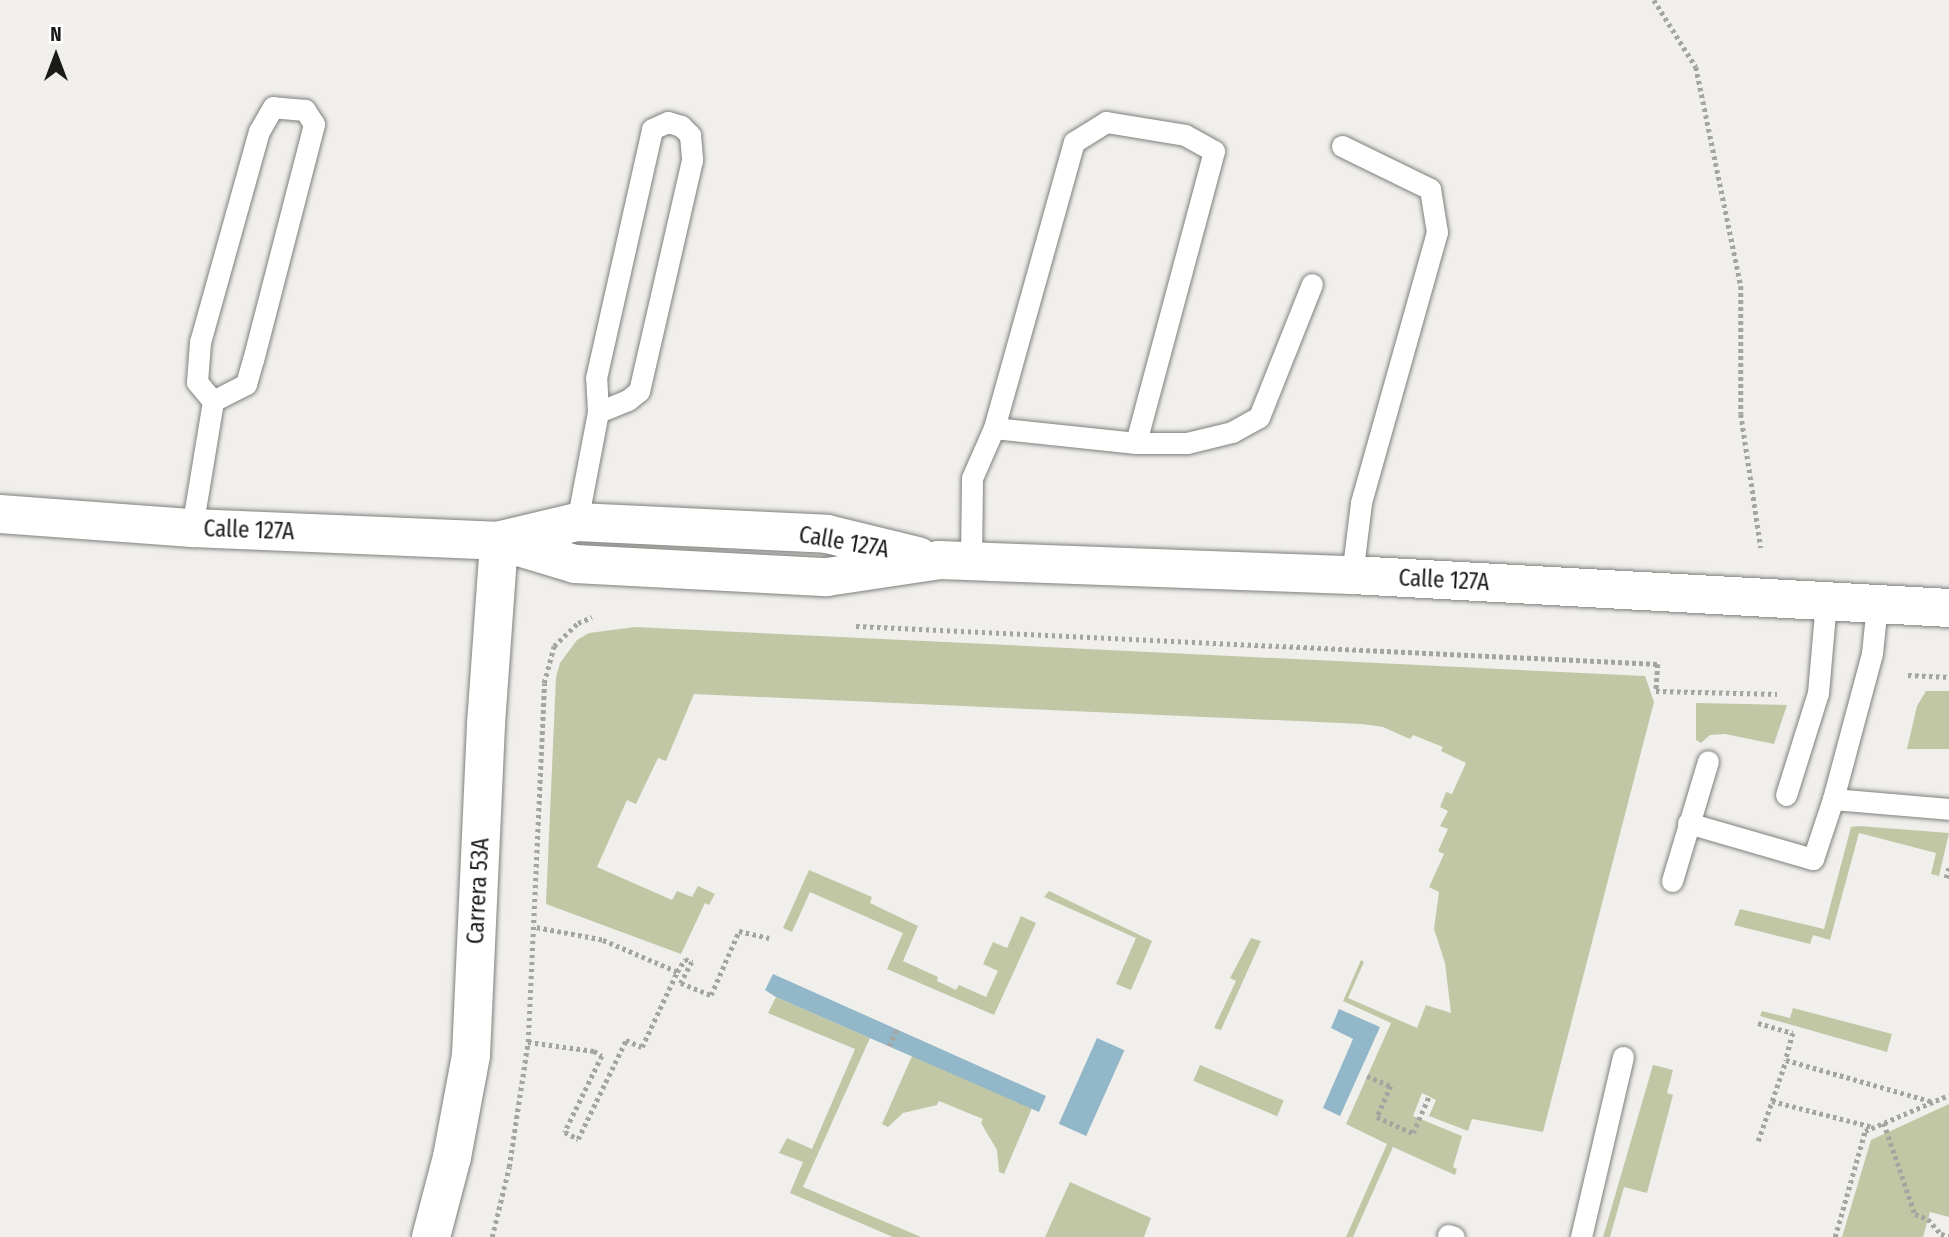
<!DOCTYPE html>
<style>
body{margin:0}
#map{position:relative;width:1949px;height:1237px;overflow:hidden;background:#f0efec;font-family:"Fira Sans Condensed",sans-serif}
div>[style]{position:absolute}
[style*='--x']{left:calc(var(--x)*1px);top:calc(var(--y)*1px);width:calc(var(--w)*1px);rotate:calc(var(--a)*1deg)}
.green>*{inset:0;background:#c1c7a5;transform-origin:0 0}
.water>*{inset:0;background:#91b7c8;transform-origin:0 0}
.path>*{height:4.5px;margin-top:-2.25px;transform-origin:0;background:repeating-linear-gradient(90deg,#a4a4a1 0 3.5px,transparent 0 7px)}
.roads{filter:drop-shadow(0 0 2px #7f7f7c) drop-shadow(0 0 2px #7f7f7c)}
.lane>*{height:21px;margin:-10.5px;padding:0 10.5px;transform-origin:10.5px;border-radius:10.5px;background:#fff}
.street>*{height:38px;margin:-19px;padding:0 19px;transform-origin:19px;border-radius:19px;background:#fff}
span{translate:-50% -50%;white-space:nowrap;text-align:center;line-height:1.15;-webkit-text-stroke:5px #fff;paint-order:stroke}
.street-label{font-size:23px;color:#1a1a19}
.north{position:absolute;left:21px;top:21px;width:70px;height:70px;-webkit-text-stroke:5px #fff;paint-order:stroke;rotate:0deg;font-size:19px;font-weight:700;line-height:28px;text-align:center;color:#1a1a19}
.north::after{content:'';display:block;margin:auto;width:24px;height:32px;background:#1a1a19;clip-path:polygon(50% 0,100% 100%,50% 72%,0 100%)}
</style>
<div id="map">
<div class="green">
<i style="clip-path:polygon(635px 627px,1645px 676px,1654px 702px,1543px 1132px,1472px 1119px,1468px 1131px,1429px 1116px,1436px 1100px,1422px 1093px,1413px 1116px,1462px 1136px,1453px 1167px,1457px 1169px,1455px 1175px,1393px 1147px,1353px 1237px,1346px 1237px,1387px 1144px,1346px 1124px,1391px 1023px,1343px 1001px,1361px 960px,1364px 962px,1348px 998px,1417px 1028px,1426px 1005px,1451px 1013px,1445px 963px,1434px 929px,1439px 892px,1429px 887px,1444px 854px,1438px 851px,1448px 829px,1440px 826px,1448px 811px,1440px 807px,1446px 792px,1452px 794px,1466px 763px,1441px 751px,1443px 747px,1413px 735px,1410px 739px,1383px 727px,1362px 724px,694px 694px,666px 761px,658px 758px,636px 804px,627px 800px,597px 867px,672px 900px,677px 891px,692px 897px,698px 886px,715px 894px,709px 905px,705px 903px,681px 954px,546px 904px,556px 677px,560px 663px,577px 640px,589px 633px)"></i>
<i style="clip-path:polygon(1926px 691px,1949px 691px,1949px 749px,1907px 749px,1917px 706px)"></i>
<i style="clip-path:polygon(1696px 703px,1787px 705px,1774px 744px,1725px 734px,1710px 735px,1701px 743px,1696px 740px)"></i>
<i style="clip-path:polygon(1859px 826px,1949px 833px,1939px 876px,1931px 874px,1936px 853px,1859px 833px,1830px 940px,1813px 935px,1810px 944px,1734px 925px,1740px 909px,1824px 929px,1851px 827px)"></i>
<i style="clip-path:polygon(809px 870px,872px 897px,870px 903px,918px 926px,903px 961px,938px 977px,937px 981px,956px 990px,959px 985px,986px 997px,998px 971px,983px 964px,993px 942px,1007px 948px,1021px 916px,1036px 923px,994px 1015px,887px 969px,903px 933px,810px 892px,792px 932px,783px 928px)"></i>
<i style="clip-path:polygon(1049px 891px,1152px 941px,1131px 990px,1116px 984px,1136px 938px,1044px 897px)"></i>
<i style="clip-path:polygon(1251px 938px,1261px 941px,1221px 1030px,1214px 1028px,1236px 981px,1230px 978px)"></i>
<i style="clip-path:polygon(776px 997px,870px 1038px,803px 1187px,921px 1237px,893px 1237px,790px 1193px,803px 1162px,779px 1153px,787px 1138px,812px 1149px,855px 1049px,768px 1013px)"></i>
<i style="clip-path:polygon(1793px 1008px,1892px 1034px,1887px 1052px,1760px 1016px,1762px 1011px,1790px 1018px)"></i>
<i style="clip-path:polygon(912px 1056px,1032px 1108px,1004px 1174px,999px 1172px,997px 1150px,981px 1123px,983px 1119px,939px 1101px,937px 1105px,903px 1113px,888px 1127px,882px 1124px)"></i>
<i style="left:1200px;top:1065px;width:91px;height:17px;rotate:23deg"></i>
<i style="clip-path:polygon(1653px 1065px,1673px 1070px,1667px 1093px,1673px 1095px,1647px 1193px,1624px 1187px,1610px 1237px,1603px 1237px)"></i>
<i style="clip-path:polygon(1949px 1104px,1949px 1217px,1930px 1212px,1923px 1237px,1842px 1237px,1871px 1140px)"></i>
<i style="clip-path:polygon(1070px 1182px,1151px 1218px,1144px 1237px,1045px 1237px)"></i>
</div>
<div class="water">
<i style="clip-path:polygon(773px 974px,1046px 1096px,1039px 1112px,776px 997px,765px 990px)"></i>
<i style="clip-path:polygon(1339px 1009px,1380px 1027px,1340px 1116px,1323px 1108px,1353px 1039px,1331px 1028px)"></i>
<i style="left:1097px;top:1038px;width:30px;height:94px;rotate:24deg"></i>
</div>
<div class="path">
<i style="--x:1654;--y:0;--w:79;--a:57.9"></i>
<i style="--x:1696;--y:67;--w:224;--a:78.4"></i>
<i style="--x:1741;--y:286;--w:128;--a:90"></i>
<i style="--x:1741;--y:414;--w:135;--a:81.5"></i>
<i style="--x:856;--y:626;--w:803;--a:2.71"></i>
<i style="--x:1658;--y:664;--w:27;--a:94"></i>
<i style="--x:1656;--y:691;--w:121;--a:1.4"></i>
<i style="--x:1908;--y:675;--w:41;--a:2.8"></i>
<i style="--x:1946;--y:878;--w:11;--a:-75"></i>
<i style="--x:677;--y:972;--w:15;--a:-58"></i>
<i style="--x:685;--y:959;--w:8;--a:23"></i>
<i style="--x:692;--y:962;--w:24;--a:118"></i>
<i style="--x:681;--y:983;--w:32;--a:22"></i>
<i style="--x:711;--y:995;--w:70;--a:-66.4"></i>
<i style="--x:739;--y:931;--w:31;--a:13"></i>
<i style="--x:1758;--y:1023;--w:36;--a:16"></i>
<i style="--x:1793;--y:1033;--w:28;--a:105"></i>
<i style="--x:1786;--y:1060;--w:153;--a:15.9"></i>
<i style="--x:528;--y:1042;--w:67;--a:7.8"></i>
<i style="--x:594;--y:1051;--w:9;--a:32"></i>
<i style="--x:602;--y:1056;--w:85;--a:116"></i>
<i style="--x:565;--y:1132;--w:15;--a:28"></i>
<i style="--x:578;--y:1139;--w:110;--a:-64.1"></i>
<i style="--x:626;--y:1040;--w:17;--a:24"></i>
<i style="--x:642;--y:1047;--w:83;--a:-65"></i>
<i style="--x:677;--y:972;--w:82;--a:-156.9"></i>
<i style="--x:602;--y:940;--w:70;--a:-169.3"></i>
<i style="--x:889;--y:1046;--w:19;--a:-65"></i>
<i style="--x:1367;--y:1076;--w:26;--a:23"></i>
<i style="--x:1391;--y:1086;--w:34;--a:114"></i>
<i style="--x:1377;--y:1117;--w:39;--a:24"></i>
<i style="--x:1413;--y:1133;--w:40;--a:-66.6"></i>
<i style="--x:1772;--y:1101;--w:43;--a:-71.1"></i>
<i style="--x:1884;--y:1123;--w:96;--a:71.2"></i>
<i style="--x:1915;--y:1214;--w:14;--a:21"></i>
<i style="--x:1928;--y:1219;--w:20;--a:49"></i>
<i style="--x:1941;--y:1234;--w:8;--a:14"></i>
<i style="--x:1758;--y:1141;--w:42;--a:-70.7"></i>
<i style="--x:1772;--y:1101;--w:104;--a:14.4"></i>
<i style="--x:492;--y:1237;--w:72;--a:-76.3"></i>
<i style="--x:509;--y:1167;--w:126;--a:-81.4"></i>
<i style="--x:528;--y:1042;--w:359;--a:-87.4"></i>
<i style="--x:544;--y:683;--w:38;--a:-75"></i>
<i style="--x:554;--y:646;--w:33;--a:-44"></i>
<i style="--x:578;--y:623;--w:15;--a:-23"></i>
<i style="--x:1835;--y:1237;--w:110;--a:-74.2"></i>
<i style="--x:1865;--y:1131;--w:91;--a:-23.2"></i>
</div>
<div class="roads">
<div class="lane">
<i style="--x:1342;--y:146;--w:98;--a:26"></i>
<i style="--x:1430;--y:189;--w:44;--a:80.8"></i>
<i style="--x:1437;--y:232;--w:281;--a:105.7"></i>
<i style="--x:1361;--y:503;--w:73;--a:97.1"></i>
<i style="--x:994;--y:428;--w:143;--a:6"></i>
<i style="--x:1136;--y:443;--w:51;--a:0"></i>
<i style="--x:1187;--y:443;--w:46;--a:-13.7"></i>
<i style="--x:1232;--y:432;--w:31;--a:-29"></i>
<i style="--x:1259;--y:417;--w:143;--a:-68.3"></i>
<i style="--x:577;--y:522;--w:112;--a:-79.2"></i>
<i style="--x:598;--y:412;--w:34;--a:-93"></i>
<i style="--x:596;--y:378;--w:255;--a:-77.3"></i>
<i style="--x:652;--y:129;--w:17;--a:-24"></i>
<i style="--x:668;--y:122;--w:14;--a:17"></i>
<i style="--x:681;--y:126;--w:13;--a:45"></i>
<i style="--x:690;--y:135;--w:25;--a:85"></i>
<i style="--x:692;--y:160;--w:237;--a:102.9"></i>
<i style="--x:639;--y:391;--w:14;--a:141"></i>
<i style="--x:628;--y:400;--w:32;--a:158"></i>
<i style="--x:192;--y:528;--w:129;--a:-80.6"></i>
<i style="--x:213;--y:401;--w:37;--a:-27"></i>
<i style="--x:246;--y:384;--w:25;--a:-74"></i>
<i style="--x:253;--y:360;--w:244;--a:-75.5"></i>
<i style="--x:314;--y:124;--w:17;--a:-123"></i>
<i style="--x:305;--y:110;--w:32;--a:-175"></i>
<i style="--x:273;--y:107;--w:28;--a:120"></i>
<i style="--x:259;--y:131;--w:219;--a:105.6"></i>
<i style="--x:200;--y:342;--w:40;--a:94.3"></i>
<i style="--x:197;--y:382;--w:25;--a:50"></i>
<i style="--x:971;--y:561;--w:83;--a:-89.3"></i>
<i style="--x:972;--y:478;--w:55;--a:-66.3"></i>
<i style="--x:994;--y:428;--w:297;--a:-74.4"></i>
<i style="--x:1074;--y:142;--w:38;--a:-32"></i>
<i style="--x:1106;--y:122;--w:80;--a:9.3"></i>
<i style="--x:1185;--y:135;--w:33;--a:29"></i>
<i style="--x:1214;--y:151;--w:302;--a:105"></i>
<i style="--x:1786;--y:795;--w:107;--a:-72.6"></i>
<i style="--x:1818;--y:693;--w:92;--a:-85"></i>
<i style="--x:1833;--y:799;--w:151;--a:-75"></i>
<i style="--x:1872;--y:653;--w:48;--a:-84.1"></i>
<i style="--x:1688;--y:823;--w:130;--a:16.1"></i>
<i style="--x:1813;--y:859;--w:63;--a:-71.6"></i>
<i style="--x:1833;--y:799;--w:116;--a:4.9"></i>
<i style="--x:1672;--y:881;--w:125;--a:-73.3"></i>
<i style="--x:1448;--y:1235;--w:6;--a:18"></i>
<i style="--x:1581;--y:1237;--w:185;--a:-76.9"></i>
</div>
<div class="street">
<i style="--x:0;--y:514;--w:193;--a:4.2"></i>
<i style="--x:192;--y:528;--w:307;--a:2.4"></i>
<i style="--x:499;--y:541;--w:79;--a:16.8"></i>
<i style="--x:575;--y:564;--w:252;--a:3"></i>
<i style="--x:827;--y:577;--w:113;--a:-8.6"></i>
<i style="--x:939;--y:560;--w:413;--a:2.1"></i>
<i style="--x:1352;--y:575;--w:598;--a:3.16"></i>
<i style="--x:501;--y:540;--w:78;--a:-13.3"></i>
<i style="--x:577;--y:522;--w:250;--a:2.7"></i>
<i style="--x:827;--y:534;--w:94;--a:13.6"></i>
<i style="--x:431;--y:1237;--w:83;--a:-75.3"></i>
<i style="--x:452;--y:1157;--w:104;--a:-79.4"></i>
<i style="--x:471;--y:1055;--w:331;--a:-87.4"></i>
<i style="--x:486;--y:724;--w:183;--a:-85.9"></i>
</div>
</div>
<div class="street-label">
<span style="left:249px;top:530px;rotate:2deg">Calle 127A</span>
<span style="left:844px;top:542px;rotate:10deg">Calle 127A</span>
<span style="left:1444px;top:580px;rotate:3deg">Calle 127A</span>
<span style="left:478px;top:891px;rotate:-87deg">Carrera 53A</span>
</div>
<div class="north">N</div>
</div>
